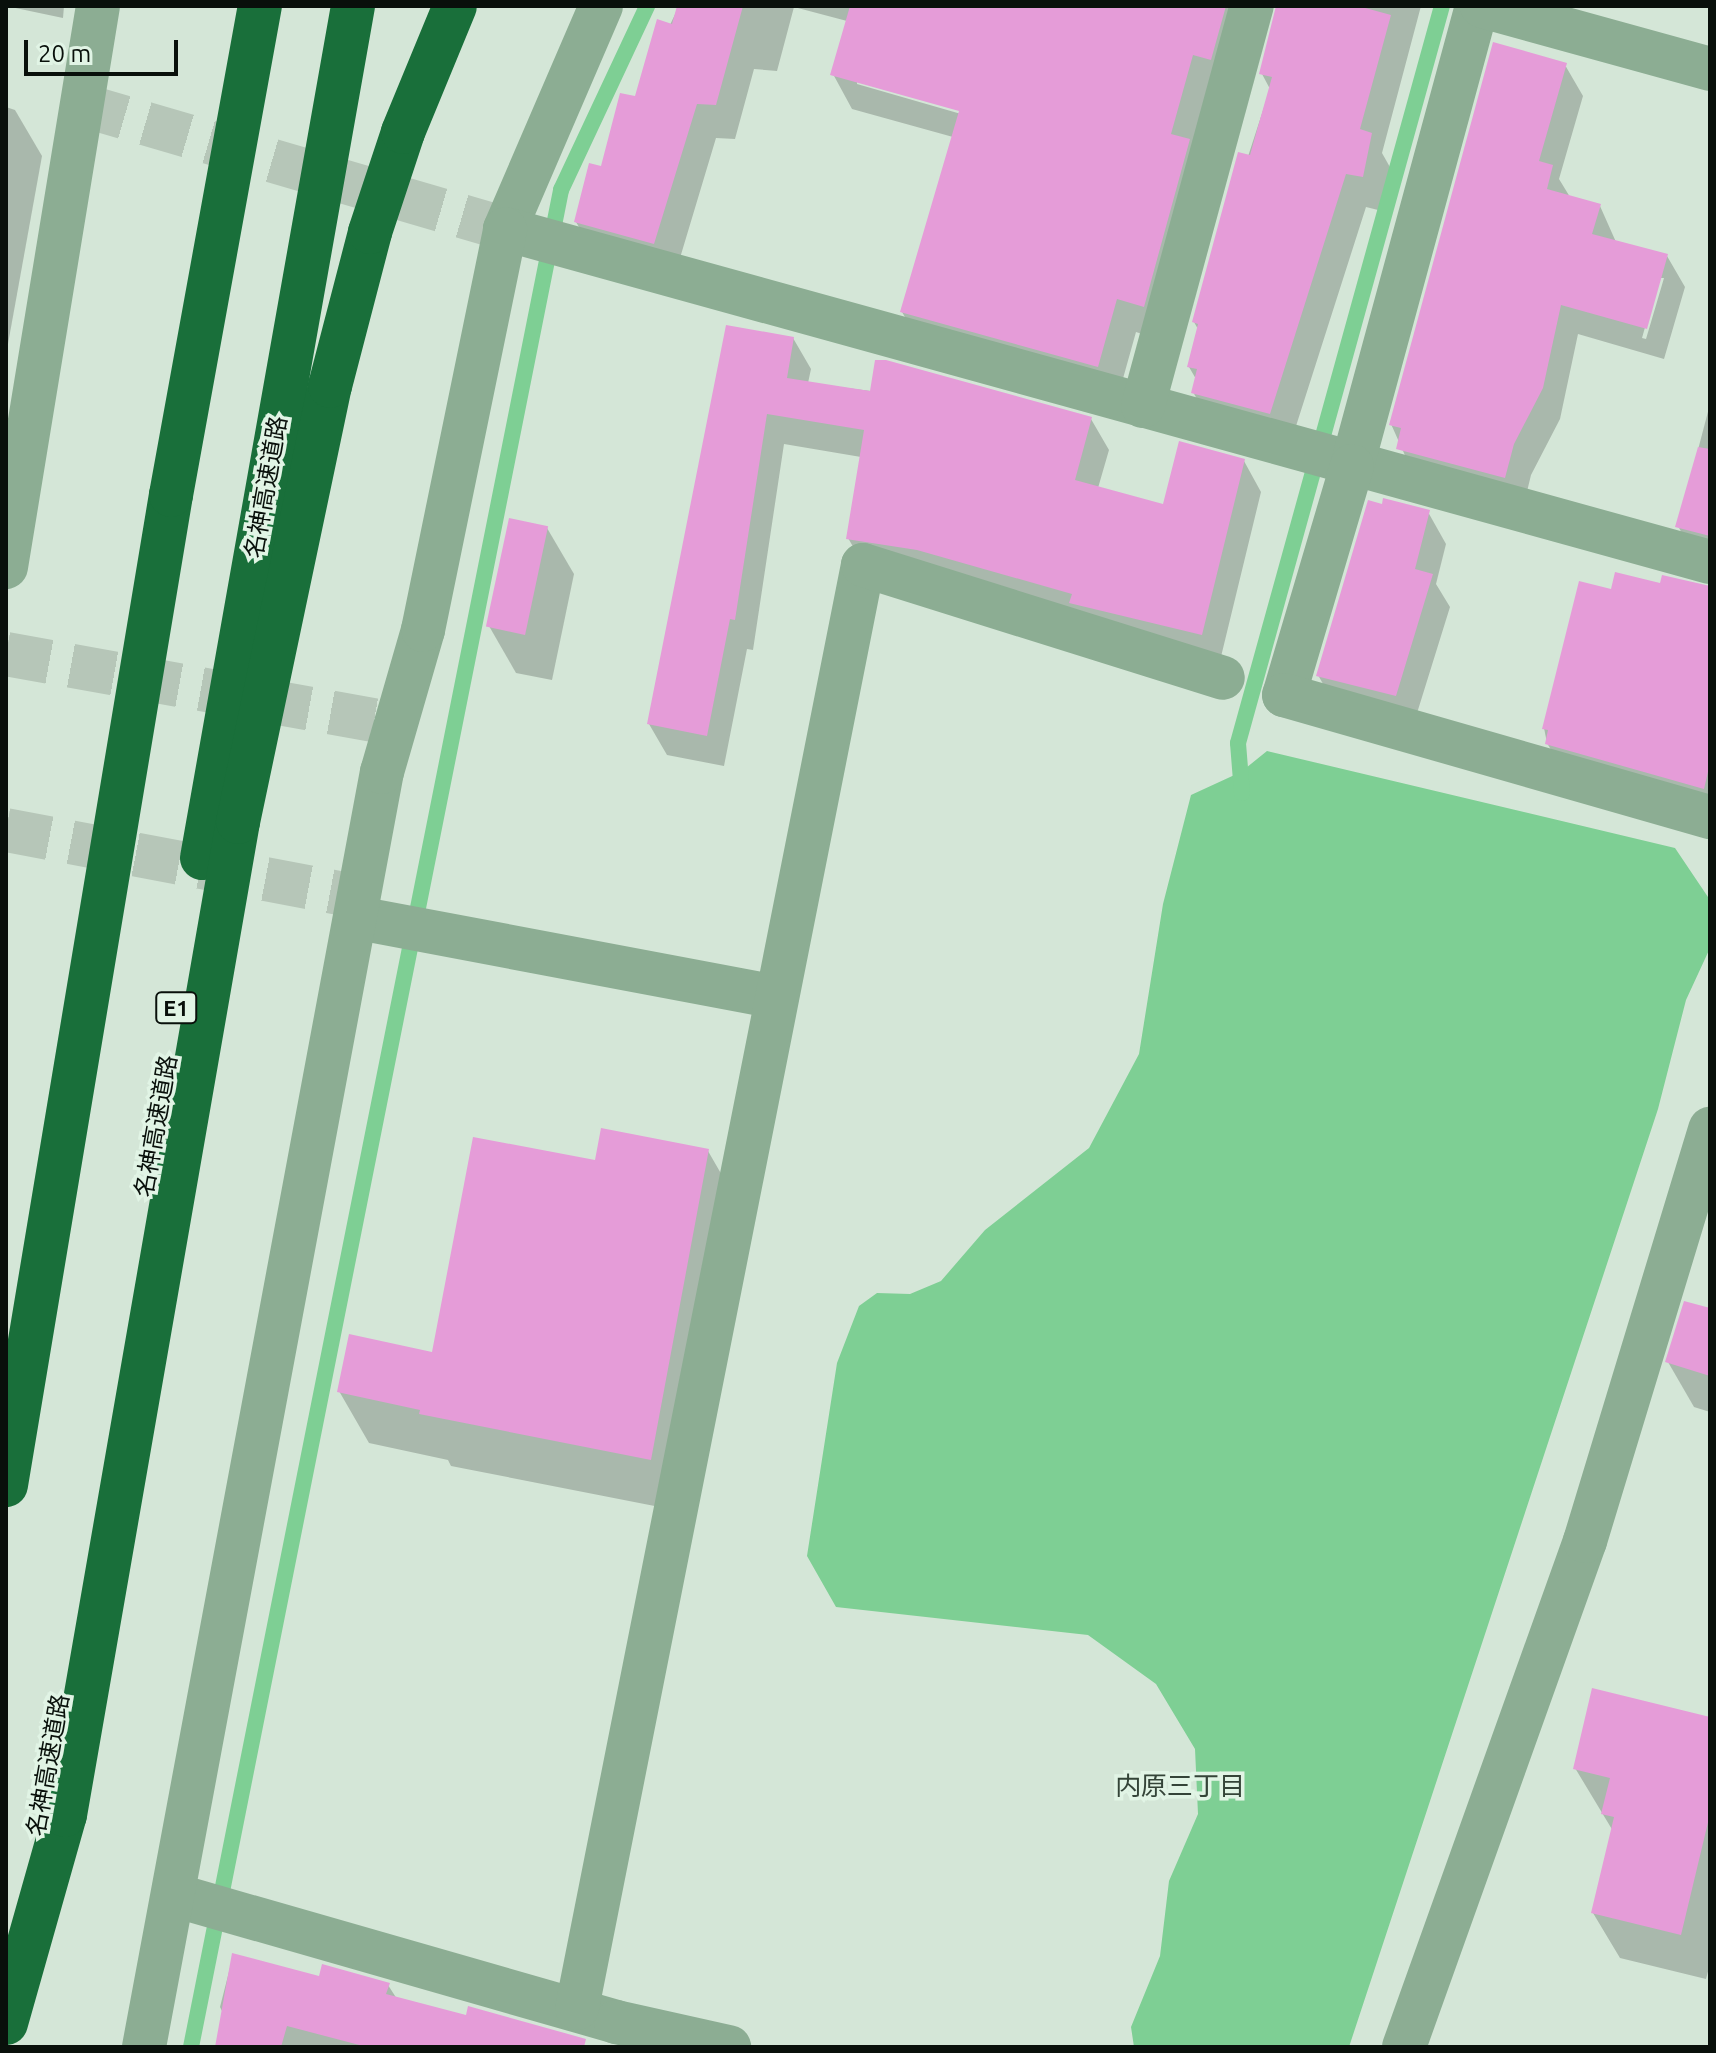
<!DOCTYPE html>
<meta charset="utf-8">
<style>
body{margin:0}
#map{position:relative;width:1716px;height:2053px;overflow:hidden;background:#d4e6d7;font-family:Ubuntu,"Noto Sans JP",sans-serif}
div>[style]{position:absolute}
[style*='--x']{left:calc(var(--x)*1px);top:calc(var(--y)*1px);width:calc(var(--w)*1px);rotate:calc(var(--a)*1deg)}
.water>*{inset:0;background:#7ecf94}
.shadow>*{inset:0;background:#0003}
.stream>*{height:16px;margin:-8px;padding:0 8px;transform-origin:8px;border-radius:8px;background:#7ecf94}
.building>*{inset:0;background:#e59cd8;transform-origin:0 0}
.minor-tunnel>*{height:44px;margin-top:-22px;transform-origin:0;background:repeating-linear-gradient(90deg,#b6c6b8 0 44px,transparent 0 66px)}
.minor>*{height:44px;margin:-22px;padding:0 22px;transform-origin:22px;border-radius:22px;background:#8cad93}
.tertiary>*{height:44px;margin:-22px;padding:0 22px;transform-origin:22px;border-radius:22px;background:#8cad93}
.motorway>*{height:44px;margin:-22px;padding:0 22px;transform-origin:22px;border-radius:22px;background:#196f3a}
span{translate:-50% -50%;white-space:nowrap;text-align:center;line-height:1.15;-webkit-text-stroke:7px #e1f4e5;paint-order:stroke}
.shield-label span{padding:2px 6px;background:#e1f4e5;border:2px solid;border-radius:6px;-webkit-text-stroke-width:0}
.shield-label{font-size:22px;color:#09100b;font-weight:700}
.street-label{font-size:24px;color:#09100b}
.neighbourhood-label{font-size:26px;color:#344438}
.frame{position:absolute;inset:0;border:8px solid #09100b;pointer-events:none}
.scale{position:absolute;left:24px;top:40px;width:154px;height:36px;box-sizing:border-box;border:4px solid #09100b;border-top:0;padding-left:10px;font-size:24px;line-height:28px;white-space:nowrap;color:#09100b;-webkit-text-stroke:6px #e1f4e5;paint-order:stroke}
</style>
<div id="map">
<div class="water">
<i style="clip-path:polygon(1267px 751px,1675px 848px,1710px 900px,1710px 948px,1686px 1000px,1658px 1109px,1349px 2047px,1134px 2047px,1131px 2027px,1160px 1956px,1169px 1881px,1198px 1814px,1195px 1749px,1156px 1684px,1088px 1635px,836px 1607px,807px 1556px,837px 1363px,859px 1306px,877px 1293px,910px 1294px,941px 1281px,985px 1230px,1089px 1148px,1139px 1054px,1163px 904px,1191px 795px,1241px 772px)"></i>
</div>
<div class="shadow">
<i style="clip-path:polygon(6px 6px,64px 6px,63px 18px)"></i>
<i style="clip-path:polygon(evenodd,679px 6px,1262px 6px,1163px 341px,1136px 332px,1117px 400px,922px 346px,902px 312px,953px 137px,852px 109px,833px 74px,847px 21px,794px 7px,777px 71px,754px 69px,735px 139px,716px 138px,674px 278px,596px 256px,576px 222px,679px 6px,857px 80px,969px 112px,968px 116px,857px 84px,857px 80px)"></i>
<i style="clip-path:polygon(1278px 6px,1421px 6px,1382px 153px,1391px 169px,1382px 211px,1366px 207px,1289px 448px,1213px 427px,1193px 392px,1196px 379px,1189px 367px,1199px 331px,1194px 322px,1270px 89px,1262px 74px)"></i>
<i style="clip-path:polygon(evenodd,1565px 65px,1583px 96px,1559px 179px,1570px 197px,1600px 206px,1616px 242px,1667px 256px,1685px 287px,1664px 359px,1578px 334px,1560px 419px,1531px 475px,1523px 508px,1416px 480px,1391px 424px,1565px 65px,1659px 278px,1664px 278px,1646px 339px,1642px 338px,1659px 278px)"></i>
<i style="clip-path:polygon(6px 107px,15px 110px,42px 156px,6px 355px)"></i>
<i style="clip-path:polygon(793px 338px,811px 369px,808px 383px,1091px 419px,1109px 450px,1098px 488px,1165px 507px,1244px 461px,1261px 492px,1219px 665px,866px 569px,848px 538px,861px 457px,784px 444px,753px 650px,747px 649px,724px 766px,667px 755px,649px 724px)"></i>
<i style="clip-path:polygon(1710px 404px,1710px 562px,1695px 557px,1678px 526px)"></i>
<i style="clip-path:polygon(1428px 512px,1446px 544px,1436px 584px,1450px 607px,1413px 726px,1336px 707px,1318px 675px)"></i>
<i style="clip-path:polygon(547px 528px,574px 574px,552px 680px,516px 673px,489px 626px)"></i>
<i style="clip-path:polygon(1661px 586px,1710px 587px,1710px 829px,1573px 788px,1547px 743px,1544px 728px,1612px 592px)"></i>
<i style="clip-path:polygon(708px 1151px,738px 1203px,680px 1511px,451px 1466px,448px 1460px,369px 1443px,339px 1391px,433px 1354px,596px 1162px)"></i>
<i style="clip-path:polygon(1710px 1311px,1710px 1412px,1694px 1407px,1668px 1362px)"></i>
<i style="clip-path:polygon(1710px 1719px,1710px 1964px,1706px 1979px,1620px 1958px,1593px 1913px,1613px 1831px,1575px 1768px)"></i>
<i style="clip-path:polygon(233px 1956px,321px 1979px,388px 1985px,397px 1999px,567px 2047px,218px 2047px,225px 2017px,220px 2007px)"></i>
</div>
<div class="stream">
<i style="--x:1242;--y:793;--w:50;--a:-94.6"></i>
<i style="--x:1238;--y:743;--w:765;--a:-74.53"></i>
<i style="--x:191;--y:2047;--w:1894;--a:-78.73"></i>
<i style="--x:561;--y:190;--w:203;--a:-64.9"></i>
</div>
<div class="building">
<i style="clip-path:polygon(677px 6px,743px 6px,716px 105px,697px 104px,654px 244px,574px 222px,589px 163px,601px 166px,620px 93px,635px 96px,657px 19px,672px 24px)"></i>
<i style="clip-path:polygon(850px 6px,1226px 6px,1211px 60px,1193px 55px,1171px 134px,1190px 139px,1144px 307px,1117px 299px,1098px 367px,900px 312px,959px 111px,830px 75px)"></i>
<i style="clip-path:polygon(1276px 6px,1358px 6px,1391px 15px,1360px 129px,1372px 133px,1363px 177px,1346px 174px,1270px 414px,1191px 393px,1197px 369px,1187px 367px,1198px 324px,1192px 322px,1238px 152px,1250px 155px,1272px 77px,1259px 74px)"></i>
<i style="clip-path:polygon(1493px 42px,1567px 63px,1539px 161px,1553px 165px,1547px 189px,1601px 204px,1592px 234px,1668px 254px,1647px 329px,1561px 305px,1543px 388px,1514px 444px,1505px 478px,1396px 449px,1401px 428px,1389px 425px)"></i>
<i style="clip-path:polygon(726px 325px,794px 337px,787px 378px,870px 391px,875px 360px,886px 360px,1092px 417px,1075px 480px,1163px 504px,1179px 441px,1245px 459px,1202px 635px,1069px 603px,1072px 594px,917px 550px,846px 539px,864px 430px,767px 414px,735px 620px,730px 619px,707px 736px,647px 724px)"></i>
<i style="clip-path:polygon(1698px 447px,1710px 449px,1710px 536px,1675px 527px)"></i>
<i style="clip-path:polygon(1383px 498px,1430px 510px,1415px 569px,1433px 574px,1396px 696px,1316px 676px,1368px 500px,1382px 504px)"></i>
<i style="left:509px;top:518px;width:40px;height:111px;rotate:12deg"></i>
<i style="clip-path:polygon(1615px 572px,1660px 583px,1662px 575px,1710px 586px,1710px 763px,1704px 789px,1545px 744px,1548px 730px,1542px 729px,1579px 581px,1611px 589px)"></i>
<i style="clip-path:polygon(601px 1128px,709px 1149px,651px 1460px,419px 1414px,420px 1410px,337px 1392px,349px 1334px,432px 1352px,473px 1137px,595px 1160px)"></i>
<i style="clip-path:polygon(1684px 1301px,1710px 1308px,1710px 1376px,1665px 1362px)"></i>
<i style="clip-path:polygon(1592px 1688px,1710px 1717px,1710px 1814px,1681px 1935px,1591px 1913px,1614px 1817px,1601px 1814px,1610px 1778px,1573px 1769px)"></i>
<i style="clip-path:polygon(232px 1953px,319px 1976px,322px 1964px,390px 1983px,386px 1994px,466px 2015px,468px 2006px,586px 2039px,584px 2047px,367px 2047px,287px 2026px,281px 2047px,215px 2047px)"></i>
</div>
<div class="minor-tunnel">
<i style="--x:82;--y:105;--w:441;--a:16.3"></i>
<i style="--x:6;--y:654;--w:399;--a:10.2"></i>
<i style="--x:6;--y:830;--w:361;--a:10.7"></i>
</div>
<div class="minor">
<i style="--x:601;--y:6;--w:243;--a:113.3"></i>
<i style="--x:505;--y:229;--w:1250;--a:15.45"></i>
<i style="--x:1477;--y:6;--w:477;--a:105.2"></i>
<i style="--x:1352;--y:466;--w:239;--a:106.5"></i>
<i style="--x:1284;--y:695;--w:443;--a:16"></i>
<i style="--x:1482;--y:6;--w:237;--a:15.4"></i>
<i style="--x:1143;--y:406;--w:415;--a:-74.8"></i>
<i style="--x:6;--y:567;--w:568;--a:-80.69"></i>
<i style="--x:358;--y:918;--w:426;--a:10.7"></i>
<i style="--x:174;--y:1895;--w:460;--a:16"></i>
<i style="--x:616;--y:2022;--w:116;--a:12.5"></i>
<i style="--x:577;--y:2008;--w:1471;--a:-78.79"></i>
<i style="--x:863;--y:565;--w:377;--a:17.4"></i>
<i style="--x:1404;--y:2047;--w:537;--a:-70.32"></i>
<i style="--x:1585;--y:1541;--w:431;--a:-73.1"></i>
</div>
<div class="tertiary">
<i style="--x:144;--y:2047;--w:1297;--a:-79.43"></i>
<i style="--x:382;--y:772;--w:148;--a:-73.9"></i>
<i style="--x:423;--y:630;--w:409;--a:-78.4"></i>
</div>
<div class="motorway">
<i style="--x:202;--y:858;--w:865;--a:-79.95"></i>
<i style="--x:6;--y:1485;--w:1004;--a:-80.54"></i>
<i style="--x:171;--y:495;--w:497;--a:-79.7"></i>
<i style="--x:6;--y:2023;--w:216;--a:-74.2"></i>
<i style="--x:65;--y:1815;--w:1008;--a:-80.12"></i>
<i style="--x:238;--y:822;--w:446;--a:-78.1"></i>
<i style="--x:330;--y:386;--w:159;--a:-75.4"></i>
<i style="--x:370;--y:232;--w:105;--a:-71.7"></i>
<i style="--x:403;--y:132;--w:136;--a:-67.6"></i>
</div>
<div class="shield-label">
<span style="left:176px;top:1008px">E1</span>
</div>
<div class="street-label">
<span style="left:266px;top:487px;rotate:-80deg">名神高速道路</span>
<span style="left:156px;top:1126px;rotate:-80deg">名神高速道路</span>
<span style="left:48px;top:1765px;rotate:-80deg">名神高速道路</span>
</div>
<div class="neighbourhood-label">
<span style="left:1180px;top:1786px">内原三丁目</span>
</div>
<div class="frame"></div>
<div class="scale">20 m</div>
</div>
